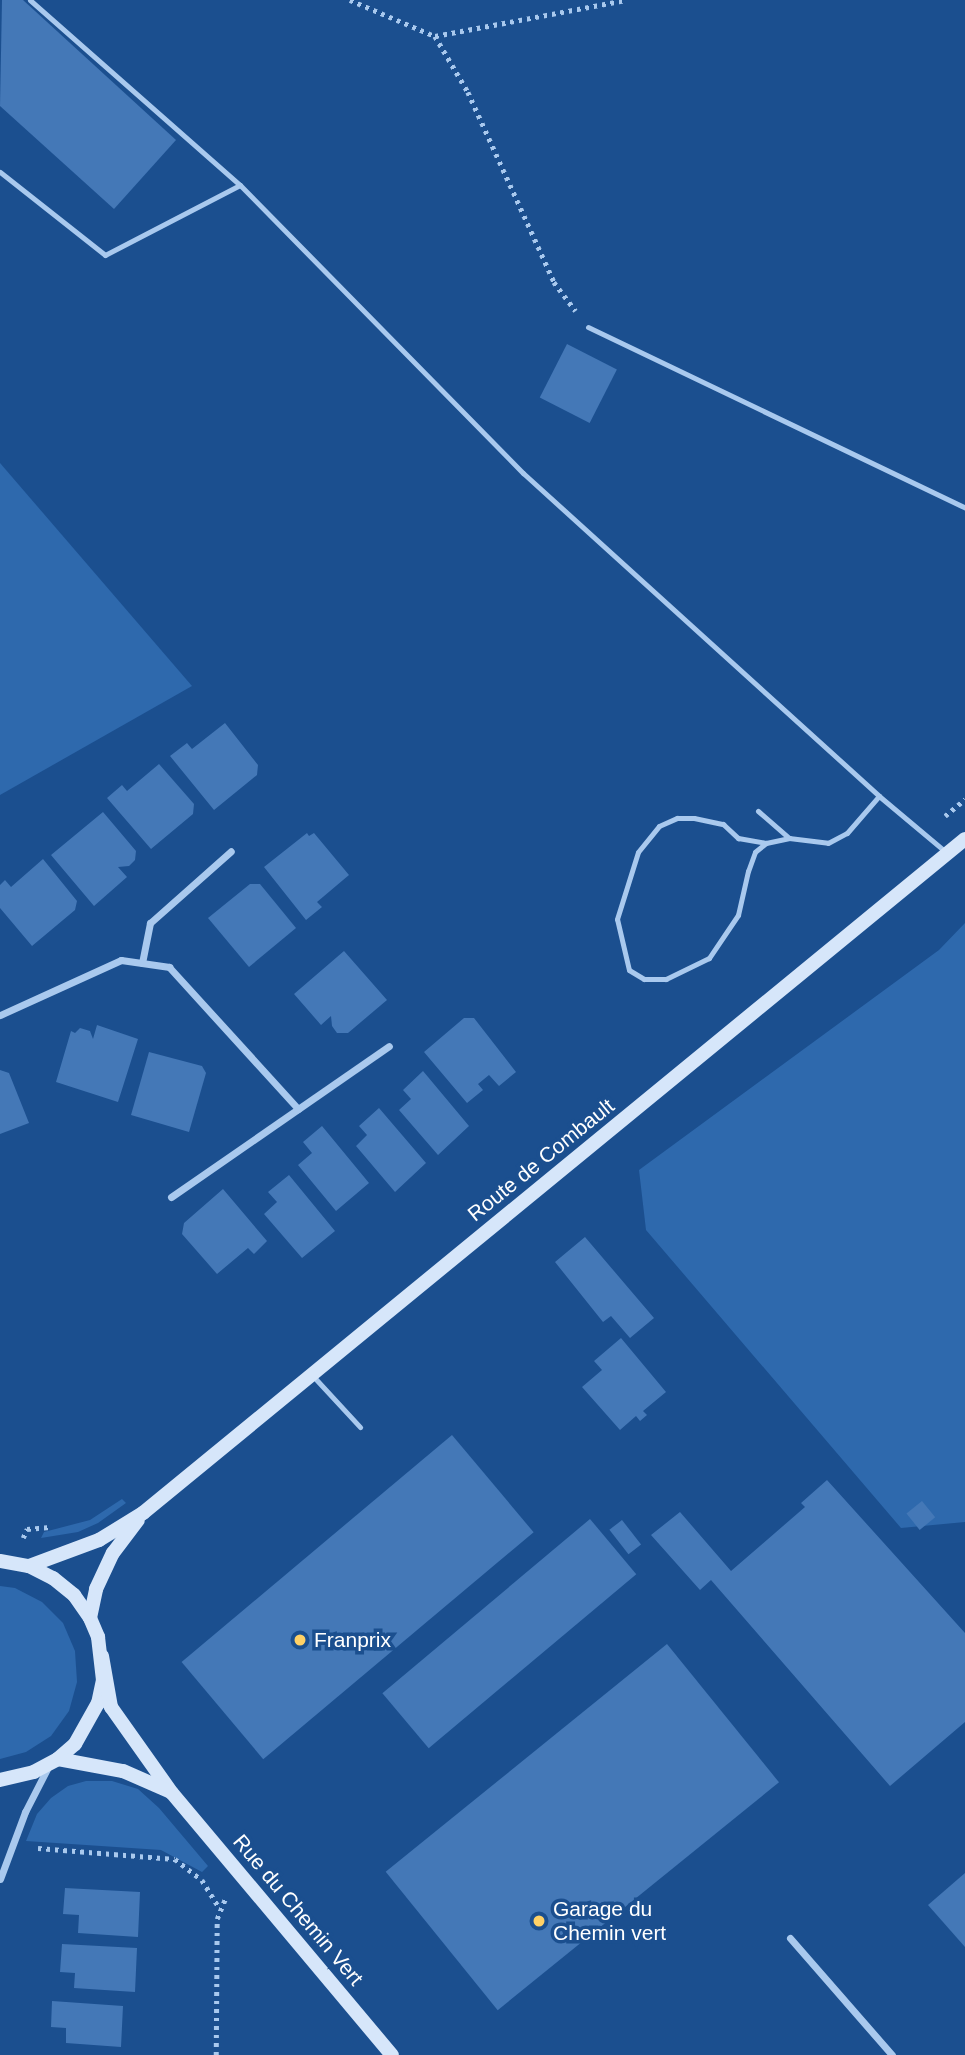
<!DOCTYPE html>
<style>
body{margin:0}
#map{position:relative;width:965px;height:2055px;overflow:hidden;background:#1b4f8f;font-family:Arial,sans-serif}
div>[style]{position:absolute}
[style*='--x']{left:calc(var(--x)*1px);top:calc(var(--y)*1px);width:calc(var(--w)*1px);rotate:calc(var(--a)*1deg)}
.green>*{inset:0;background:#2e69ad}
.building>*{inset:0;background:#4478b7;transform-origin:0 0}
.path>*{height:4.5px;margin-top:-2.25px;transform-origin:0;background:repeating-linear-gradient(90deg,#a9c9ee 0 3.5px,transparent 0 8.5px)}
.lane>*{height:5px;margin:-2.5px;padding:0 2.5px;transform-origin:2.5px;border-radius:2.5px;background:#a9c9ee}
.street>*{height:7px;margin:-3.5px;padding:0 3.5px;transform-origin:3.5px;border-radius:3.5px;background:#a9c9ee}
.secondary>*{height:14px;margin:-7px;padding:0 7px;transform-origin:7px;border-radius:7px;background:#d6e6fa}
.dots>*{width:19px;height:19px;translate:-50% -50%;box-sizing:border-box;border:4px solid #1b4f8f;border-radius:50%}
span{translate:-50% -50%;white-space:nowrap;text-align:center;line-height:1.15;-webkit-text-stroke:7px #1b4f8f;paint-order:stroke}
.street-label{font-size:21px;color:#fff}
.poi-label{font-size:21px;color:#fff}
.left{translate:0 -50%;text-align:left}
</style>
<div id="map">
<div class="green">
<i style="clip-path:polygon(0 463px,192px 686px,0 795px)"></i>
<i style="clip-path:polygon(965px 923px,965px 1522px,901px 1528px,646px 1230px,639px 1170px,939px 950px)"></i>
<i style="clip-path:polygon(122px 1499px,126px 1503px,98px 1523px,78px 1532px,41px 1538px,44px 1532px,90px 1520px)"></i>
<i style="clip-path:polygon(0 1586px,15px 1588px,42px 1602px,63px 1623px,75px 1651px,77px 1682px,69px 1711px,51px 1736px,26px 1752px,0 1759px)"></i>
<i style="clip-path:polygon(86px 1781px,112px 1781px,138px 1789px,159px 1808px,208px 1866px,202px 1872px,161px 1850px,26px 1841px,37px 1814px,51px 1798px,68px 1786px)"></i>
</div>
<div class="building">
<i style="clip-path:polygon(2px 0,23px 0,176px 140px,114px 209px,0 106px)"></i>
<i style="left:567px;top:344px;width:56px;height:60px;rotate:27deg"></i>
<i style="clip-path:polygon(225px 723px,258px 765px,257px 775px,214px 810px,170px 756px,187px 743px,192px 749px)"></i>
<i style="clip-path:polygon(159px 764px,194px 804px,193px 814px,151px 849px,107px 798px,122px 785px,127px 791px)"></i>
<i style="clip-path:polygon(103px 812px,136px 851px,135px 860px,129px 866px,118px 867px,127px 877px,94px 906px,51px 855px)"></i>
<i style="clip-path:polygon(307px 833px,309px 836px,314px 833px,349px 875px,317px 902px,322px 907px,306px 920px,264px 867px)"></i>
<i style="clip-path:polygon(43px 859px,77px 901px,75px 910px,32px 946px,0 908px,0 885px,5px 880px,11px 887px)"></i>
<i style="clip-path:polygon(250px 884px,260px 884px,296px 928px,249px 967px,208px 918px)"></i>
<i style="clip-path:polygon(344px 951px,387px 1000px,348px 1033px,337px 1033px,332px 1026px,331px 1016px,321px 1025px,294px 994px)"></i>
<i style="clip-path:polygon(464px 1018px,474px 1018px,516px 1072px,499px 1086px,489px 1075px,478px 1084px,483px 1090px,467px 1103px,424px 1052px)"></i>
<i style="clip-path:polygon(97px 1025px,138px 1039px,118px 1102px,56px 1082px,71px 1031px,75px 1033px,80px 1028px,90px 1031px,93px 1039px)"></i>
<i style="clip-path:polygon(149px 1052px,202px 1066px,206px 1073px,189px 1132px,131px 1115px)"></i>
<i style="clip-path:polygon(0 1070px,9px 1073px,29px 1123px,0 1134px)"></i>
<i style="clip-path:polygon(423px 1071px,469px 1126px,438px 1155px,399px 1110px,411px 1099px,403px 1090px)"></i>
<i style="clip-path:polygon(379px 1108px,426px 1163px,395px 1192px,356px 1146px,367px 1135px,359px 1126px)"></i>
<i style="clip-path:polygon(322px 1126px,369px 1183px,336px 1211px,298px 1165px,312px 1153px,303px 1142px)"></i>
<i style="clip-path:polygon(289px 1175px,335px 1231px,302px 1258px,264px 1214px,277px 1202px,268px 1192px)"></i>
<i style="clip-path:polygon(223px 1189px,267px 1241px,254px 1254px,248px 1248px,217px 1274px,182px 1234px,184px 1223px)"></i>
<i style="clip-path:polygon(585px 1237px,654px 1318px,630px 1338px,611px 1316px,603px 1322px,555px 1262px)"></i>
<i style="clip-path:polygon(621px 1338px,666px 1392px,643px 1411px,647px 1415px,640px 1421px,636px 1416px,620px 1430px,582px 1387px,602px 1370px,594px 1361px)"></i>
<i style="left:452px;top:1435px;width:127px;height:353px;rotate:50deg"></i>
<i style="clip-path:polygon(827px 1480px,965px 1633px,965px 1722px,890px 1786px,711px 1580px,700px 1590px,651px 1535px,680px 1512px,731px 1571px,805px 1507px,801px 1503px)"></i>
<i style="left:922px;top:1501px;width:21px;height:20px;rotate:51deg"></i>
<i style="left:590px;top:1519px;width:72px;height:271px;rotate:50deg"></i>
<i style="left:622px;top:1520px;width:31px;height:16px;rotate:52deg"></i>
<i style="left:667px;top:1644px;width:178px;height:362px;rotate:51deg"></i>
<i style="clip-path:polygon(965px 1873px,965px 1947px,928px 1905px)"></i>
<i style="clip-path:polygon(65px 1888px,140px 1892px,138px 1937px,78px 1933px,79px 1915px,63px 1914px)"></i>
<i style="clip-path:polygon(62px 1944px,137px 1948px,135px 1992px,74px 1988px,75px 1973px,60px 1972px)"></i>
<i style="clip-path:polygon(52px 2001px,123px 2006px,121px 2047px,66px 2043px,66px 2028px,51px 2027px)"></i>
</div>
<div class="path">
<i style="--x:350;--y:0;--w:92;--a:23"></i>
<i style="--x:435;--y:36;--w:194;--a:-10.7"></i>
<i style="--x:435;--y:36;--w:65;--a:59.5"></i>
<i style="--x:468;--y:92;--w:209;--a:65.6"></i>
<i style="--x:554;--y:282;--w:36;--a:53"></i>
<i style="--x:945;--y:816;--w:26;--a:-40"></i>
<i style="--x:23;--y:1538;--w:10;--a:-66"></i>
<i style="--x:27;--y:1529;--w:23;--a:-5"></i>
<i style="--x:38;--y:1848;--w:137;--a:4.6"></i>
<i style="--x:175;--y:1859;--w:34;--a:38"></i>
<i style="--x:202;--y:1880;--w:34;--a:58"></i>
<i style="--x:216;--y:2055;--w:136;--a:-89.6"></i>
<i style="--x:217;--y:1919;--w:24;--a:-68"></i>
</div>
<div class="lane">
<i style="--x:30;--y:0;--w:280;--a:41.4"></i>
<i style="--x:240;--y:185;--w:404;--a:45.5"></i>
<i style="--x:523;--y:473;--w:481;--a:42.2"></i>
<i style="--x:879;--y:796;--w:89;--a:40"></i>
<i style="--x:0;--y:172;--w:134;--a:38.3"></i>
<i style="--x:105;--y:255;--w:152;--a:-27.4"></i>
<i style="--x:588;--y:327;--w:418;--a:25.6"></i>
<i style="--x:758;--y:811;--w:41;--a:41.1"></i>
<i style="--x:789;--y:838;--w:39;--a:7"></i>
<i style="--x:828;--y:843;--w:21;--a:-28"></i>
<i style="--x:847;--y:833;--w:49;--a:-49.1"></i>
<i style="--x:766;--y:843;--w:14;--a:141"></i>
<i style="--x:755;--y:852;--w:20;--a:110"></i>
<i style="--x:748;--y:871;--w:45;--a:102.8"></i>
<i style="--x:738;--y:915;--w:52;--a:124"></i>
<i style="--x:709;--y:958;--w:48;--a:154"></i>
<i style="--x:666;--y:979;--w:22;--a:180"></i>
<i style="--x:644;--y:979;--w:17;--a:-149"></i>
<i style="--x:629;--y:970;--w:52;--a:-103.2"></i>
<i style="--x:617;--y:919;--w:70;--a:-72.6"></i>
<i style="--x:638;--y:852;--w:33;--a:-51"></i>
<i style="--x:659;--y:826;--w:20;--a:-24"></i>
<i style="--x:677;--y:818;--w:17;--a:0"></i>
<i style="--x:694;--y:818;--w:30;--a:12"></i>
<i style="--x:723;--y:824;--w:21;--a:43"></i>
<i style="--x:738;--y:838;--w:28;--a:10"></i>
<i style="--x:766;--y:843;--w:24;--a:-12"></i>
<i style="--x:312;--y:1375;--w:71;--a:47.3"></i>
</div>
<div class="street">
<i style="--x:142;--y:963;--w:41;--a:-78.7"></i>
<i style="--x:150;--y:923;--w:108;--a:-41.6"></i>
<i style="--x:0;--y:1015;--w:133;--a:-24.4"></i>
<i style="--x:121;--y:960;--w:49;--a:8.3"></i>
<i style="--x:169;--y:967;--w:192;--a:47.7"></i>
<i style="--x:171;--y:1197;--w:265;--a:-34.7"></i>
<i style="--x:0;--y:1879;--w:72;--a:-69.5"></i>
<i style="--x:25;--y:1812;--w:51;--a:-62.9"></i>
<i style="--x:790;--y:1938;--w:155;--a:48.9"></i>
</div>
<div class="secondary">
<i style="--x:0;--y:1561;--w:29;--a:10"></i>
<i style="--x:29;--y:1566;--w:27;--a:27"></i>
<i style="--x:53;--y:1578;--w:27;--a:39"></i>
<i style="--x:74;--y:1595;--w:28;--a:55"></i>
<i style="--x:90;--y:1618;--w:21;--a:67"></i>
<i style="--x:98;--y:1637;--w:43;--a:83.4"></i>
<i style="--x:103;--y:1680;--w:24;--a:102"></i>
<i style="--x:98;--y:1703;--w:47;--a:119.3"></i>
<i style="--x:75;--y:1744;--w:23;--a:139"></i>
<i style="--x:58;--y:1759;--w:27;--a:152"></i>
<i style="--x:34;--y:1772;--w:35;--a:167"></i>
<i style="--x:29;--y:1566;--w:75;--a:-20.4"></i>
<i style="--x:99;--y:1540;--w:52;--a:-31.5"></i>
<i style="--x:143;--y:1513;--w:1063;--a:-39.35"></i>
<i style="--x:90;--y:1618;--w:30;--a:-78"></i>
<i style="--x:96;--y:1589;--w:40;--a:-65"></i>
<i style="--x:113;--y:1553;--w:41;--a:-52.9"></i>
<i style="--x:102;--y:1656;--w:52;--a:80"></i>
<i style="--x:111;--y:1707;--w:105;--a:54.7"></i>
<i style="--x:172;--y:1793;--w:342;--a:50"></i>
<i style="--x:58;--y:1759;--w:66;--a:10.5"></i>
<i style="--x:123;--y:1771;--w:52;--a:23.6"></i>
</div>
<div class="dots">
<i style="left:300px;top:1640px;background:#ffd166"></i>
<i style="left:539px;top:1921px;background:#ffd166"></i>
</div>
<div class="street-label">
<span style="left:541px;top:1160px;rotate:-39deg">Route de Combault</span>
<span style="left:298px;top:1910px;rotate:50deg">Rue du Chemin Vert</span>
</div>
<div class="poi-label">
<span class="left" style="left:314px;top:1640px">Franprix</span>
<span class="left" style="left:553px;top:1921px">Garage du<br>Chemin vert</span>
</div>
</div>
